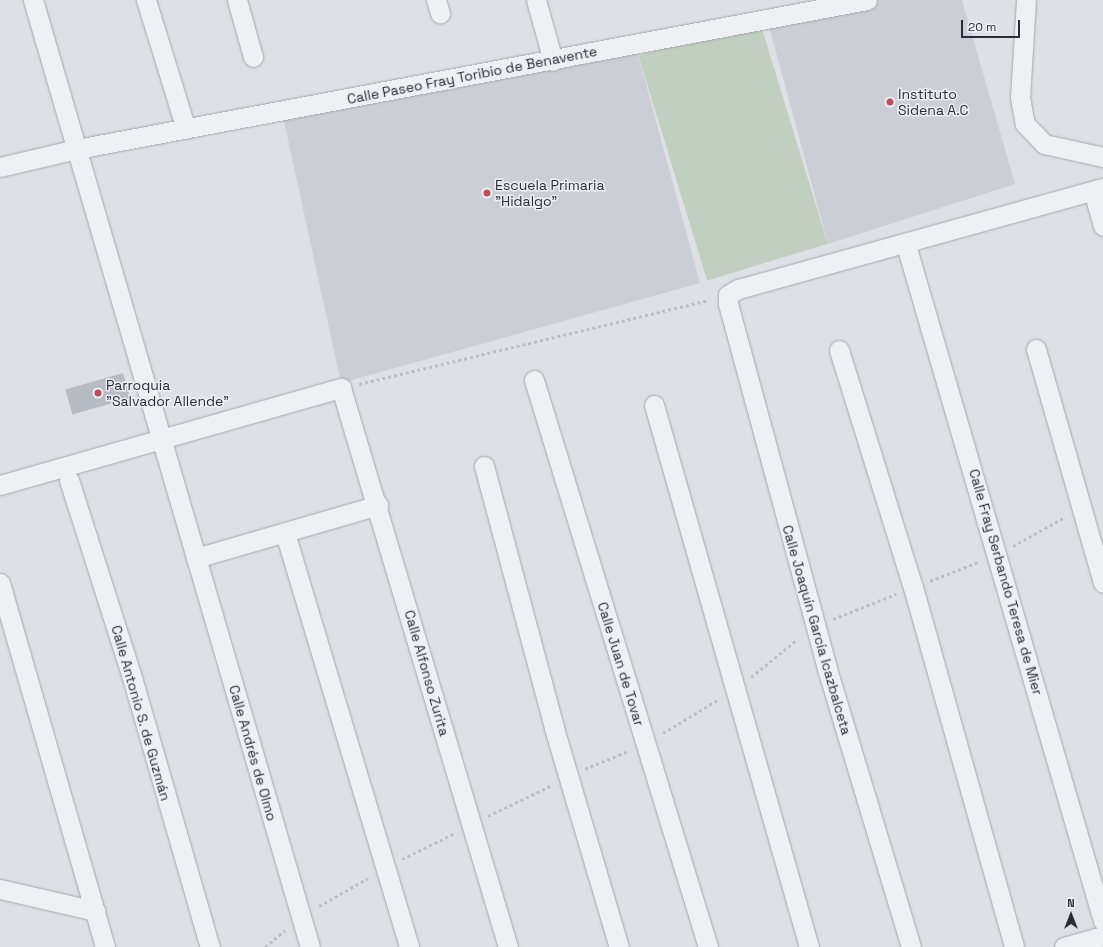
<!DOCTYPE html>
<meta charset="utf-8">
<style>
body{margin:0}
#map{position:relative;width:1103px;height:947px;overflow:hidden;background:#dde0e5;font-family:"Space Grotesk",sans-serif}
div>[style]{position:absolute}
[style*='--x']{left:calc(var(--x)*1px);top:calc(var(--y)*1px);width:calc(var(--w)*1px);rotate:calc(var(--a)*1deg)}
.built>*{inset:0;background:#cbcfd5}
.green>*{inset:0;background:#c2cebf;transform-origin:0 0}
.building>*{inset:0;background:#b7bcc4;transform-origin:0 0}
.path>*{height:2.5px;margin-top:-1.25px;transform-origin:0;background:repeating-linear-gradient(90deg,#bbbec3 0 3px,transparent 0 6px)}
.roads{filter:drop-shadow(0 0 1px #a3a7ae) drop-shadow(0 0 1px #a3a7ae)}
.street>*{height:19px;margin:-9.5px;padding:0 9.5px;transform-origin:9.5px;border-radius:9.5px;background:#eff0f4}
.dots>*{width:11px;height:11px;translate:-50% -50%;box-sizing:border-box;border:2px solid #eceff3;border-radius:50%}
span{translate:-50% -50%;white-space:nowrap;text-align:center;line-height:1.15;-webkit-text-stroke:3px #eceff3;paint-order:stroke}
.street-label{font-size:14px;color:#282e39}
.poi-label{font-size:14px;color:#282e39}
.left{translate:0 -50%;text-align:left}
.north{position:absolute;left:1051px;top:895px;width:40px;height:40px;-webkit-text-stroke:3px #eceff3;paint-order:stroke;rotate:0deg;font-size:11px;font-weight:700;line-height:16px;text-align:center;color:#282e39}
.north::after{content:'';display:block;margin:auto;width:14px;height:18px;background:#282e39;clip-path:polygon(50% 0,100% 100%,50% 72%,0 100%)}
.scale{position:absolute;left:961px;top:20px;width:59px;height:18px;box-sizing:border-box;border:2px solid #282e39;border-top:0;padding-left:5px;font-size:12px;line-height:14px;white-space:nowrap;color:#282e39;-webkit-text-stroke:3px #eceff3;paint-order:stroke}
</style>
<div id="map">
<div class="built">
<i style="clip-path:polygon(870px 0,962px 0,1015px 184px,828px 244px,767px 19px)"></i>
<i style="clip-path:polygon(635px 44px,700px 283px,341px 383px,280px 103px)"></i>
</div>
<div class="green">
<i style="left:759px;top:19px;width:235px;height:126px;rotate:73deg"></i>
</div>
<div class="building">
<i style="left:123px;top:373px;width:26px;height:60px;rotate:74deg"></i>
</div>
<div class="path">
<i style="--x:359;--y:384;--w:359;--a:-13.5"></i>
<i style="--x:1013;--y:546;--w:60;--a:-29.1"></i>
<i style="--x:930;--y:581;--w:52;--a:-21.6"></i>
<i style="--x:833;--y:619;--w:68;--a:-21.6"></i>
<i style="--x:751;--y:677;--w:60;--a:-39"></i>
<i style="--x:663;--y:733;--w:66;--a:-31.3"></i>
<i style="--x:585;--y:769;--w:47;--a:-22.7"></i>
<i style="--x:488;--y:816;--w:71;--a:-25.8"></i>
<i style="--x:402;--y:859;--w:59;--a:-26.1"></i>
<i style="--x:319;--y:906;--w:56;--a:-29.7"></i>
<i style="--x:265;--y:947;--w:26;--a:-40"></i>
</div>
<div class="roads">
<div class="street">
<i style="--x:33;--y:0;--w:987;--a:73.7"></i>
<i style="--x:146;--y:0;--w:135;--a:72.8"></i>
<i style="--x:237;--y:0;--w:59;--a:74.3"></i>
<i style="--x:436;--y:0;--w:14;--a:73"></i>
<i style="--x:536;--y:0;--w:63;--a:74.4"></i>
<i style="--x:1026;--y:0;--w:97;--a:93.5"></i>
<i style="--x:1020;--y:97;--w:27;--a:80"></i>
<i style="--x:1025;--y:124;--w:28;--a:46"></i>
<i style="--x:1044;--y:144;--w:60;--a:12.4"></i>
<i style="--x:0;--y:167;--w:79;--a:-13.2"></i>
<i style="--x:77;--y:149;--w:804;--a:-10.68"></i>
<i style="--x:1093;--y:191;--w:36;--a:74"></i>
<i style="--x:906;--y:245;--w:704;--a:73.75"></i>
<i style="--x:1036;--y:349;--w:243;--a:74"></i>
<i style="--x:839;--y:350;--w:248;--a:72.7"></i>
<i style="--x:913;--y:587;--w:374;--a:74.3"></i>
<i style="--x:534;--y:380;--w:593;--a:72.94"></i>
<i style="--x:654;--y:405;--w:564;--a:74.04"></i>
<i style="--x:484;--y:466;--w:271;--a:75"></i>
<i style="--x:554;--y:728;--w:228;--a:73.5"></i>
<i style="--x:69;--y:480;--w:204;--a:72.3"></i>
<i style="--x:131;--y:674;--w:284;--a:73.9"></i>
<i style="--x:0;--y:485;--w:355;--a:-15.9"></i>
<i style="--x:341;--y:388;--w:583;--a:73.37"></i>
<i style="--x:285;--y:533;--w:432;--a:73.3"></i>
<i style="--x:196;--y:558;--w:190;--a:-16.2"></i>
<i style="--x:0;--y:583;--w:379;--a:73.9"></i>
<i style="--x:0;--y:889;--w:98;--a:13"></i>
<i style="--x:911;--y:947;--w:291;--a:-106.8"></i>
<i style="--x:827;--y:668;--w:377;--a:-105.2"></i>
<i style="--x:728;--y:304;--w:9;--a:-90"></i>
<i style="--x:728;--y:295;--w:12;--a:-31"></i>
<i style="--x:738;--y:289;--w:379;--a:-15.5"></i>
<i style="--x:1064;--y:947;--w:41;--a:-15.8"></i>
</div>
</div>
<div class="dots">
<i style="left:890px;top:102px;background:#be4e5e"></i>
<i style="left:487px;top:193px;background:#be4e5e"></i>
<i style="left:98px;top:393px;background:#be4e5e"></i>
</div>
<div class="street-label">
<span style="left:472px;top:75px;rotate:-11deg">Calle Paseo Fray Toribio de Benavente</span>
<span style="left:1006px;top:582px;rotate:74deg">Calle Fray Serbando Teresa de Mier</span>
<span style="left:817px;top:630px;rotate:74deg">Calle Joaquín García Icazbalceta</span>
<span style="left:621px;top:664px;rotate:73deg">Calle Juan de Tovar</span>
<span style="left:427px;top:673px;rotate:74deg">Calle Alfonso Zurita</span>
<span style="left:141px;top:713px;rotate:74deg">Calle Antonio S. de Guzmán</span>
<span style="left:253px;top:753px;rotate:74deg">Calle Andrés de Olmo</span>
</div>
<div class="poi-label">
<span class="left" style="left:898px;top:102px">Instituto<br>Sidena A.C</span>
<span class="left" style="left:495px;top:193px">Escuela Primaria<br>"Hidalgo"</span>
<span class="left" style="left:106px;top:393px">Parroquia<br>"Salvador Allende"</span>
</div>
<div class="north">N</div>
<div class="scale">20 m</div>
</div>
